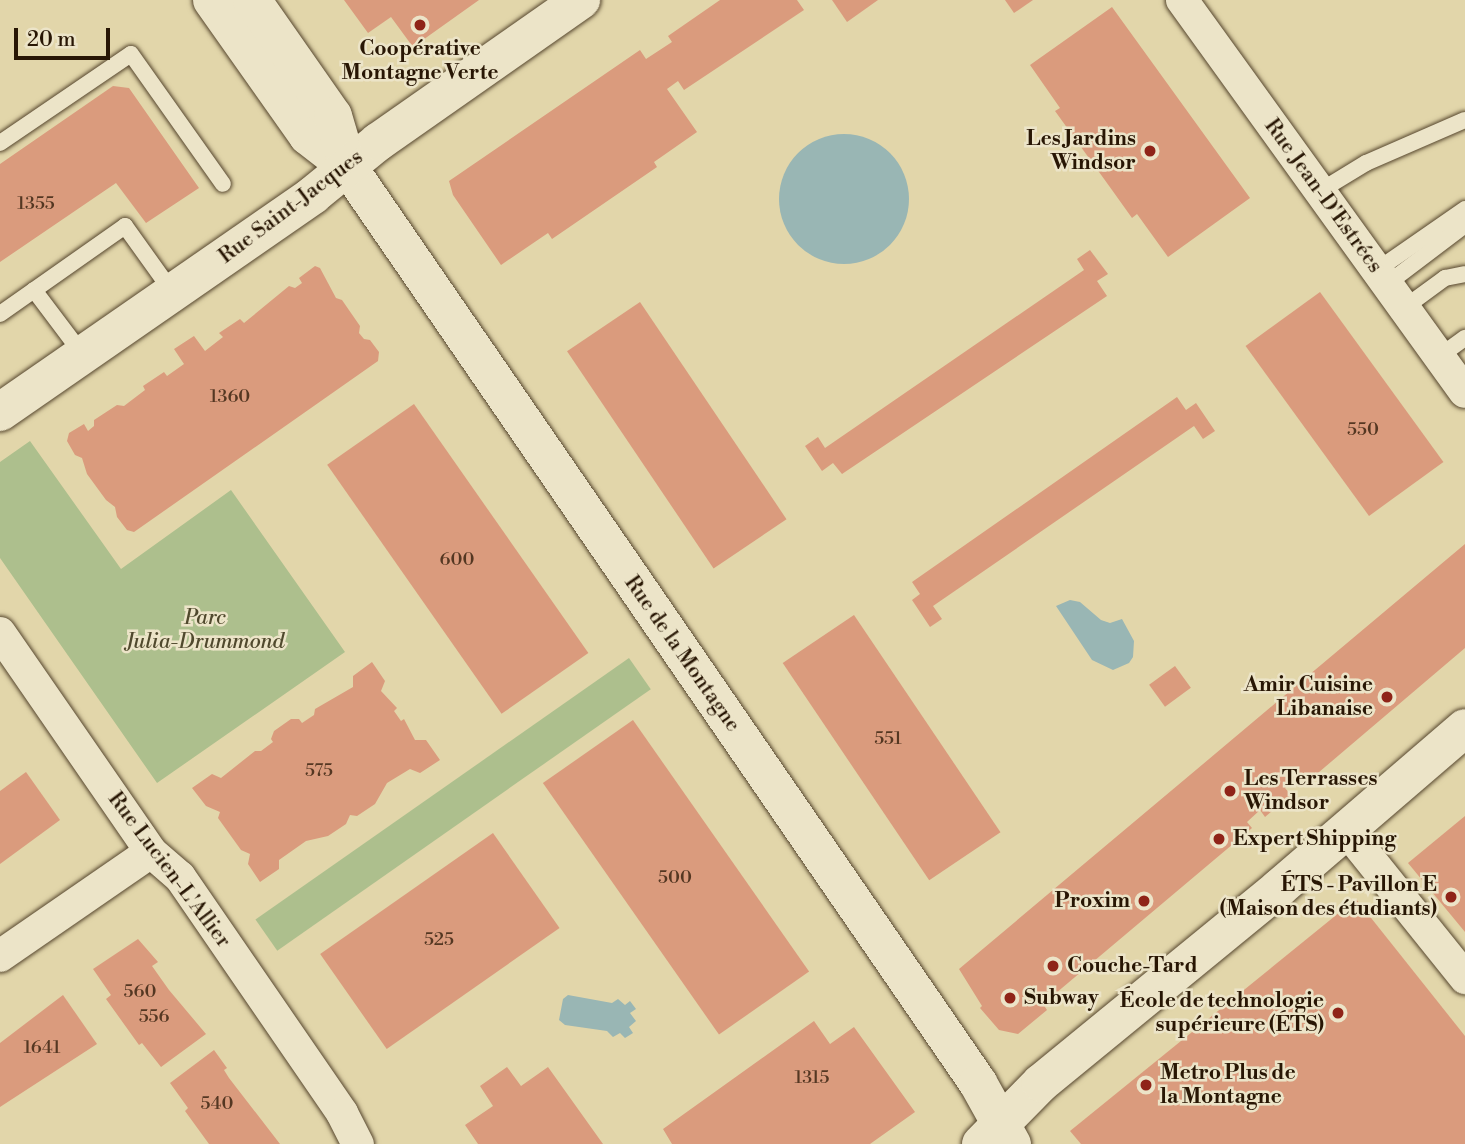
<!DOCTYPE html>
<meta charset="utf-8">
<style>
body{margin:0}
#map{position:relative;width:1465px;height:1144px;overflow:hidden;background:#e2d6aa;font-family:"Libre Bodoni",serif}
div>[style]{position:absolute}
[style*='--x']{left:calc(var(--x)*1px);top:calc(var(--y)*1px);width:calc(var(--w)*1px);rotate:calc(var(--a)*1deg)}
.green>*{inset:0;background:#adbf8d;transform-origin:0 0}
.water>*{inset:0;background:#99b6b4}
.round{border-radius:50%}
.building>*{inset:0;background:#da9b7d;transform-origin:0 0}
.roads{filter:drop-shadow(0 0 2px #56462e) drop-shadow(0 0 2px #56462e)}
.lane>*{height:16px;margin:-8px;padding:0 8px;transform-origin:8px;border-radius:8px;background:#ece4c8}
.street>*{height:32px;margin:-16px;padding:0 16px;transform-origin:16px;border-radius:16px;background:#ece4c8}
.secondary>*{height:38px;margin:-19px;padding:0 19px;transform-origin:19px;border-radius:19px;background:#ece4c8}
.dots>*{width:19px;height:19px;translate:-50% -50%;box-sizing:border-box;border:4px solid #ece4c8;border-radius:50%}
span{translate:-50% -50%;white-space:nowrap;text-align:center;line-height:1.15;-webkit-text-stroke:5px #ece4c8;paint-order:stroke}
.number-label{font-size:18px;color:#543722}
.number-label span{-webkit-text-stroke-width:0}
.poi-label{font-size:21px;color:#281604;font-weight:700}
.right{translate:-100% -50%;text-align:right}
.left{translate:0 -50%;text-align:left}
.street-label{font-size:21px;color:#281604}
.park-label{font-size:21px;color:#50492d;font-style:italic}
.scale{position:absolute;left:14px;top:28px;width:96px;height:32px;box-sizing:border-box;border:4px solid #281604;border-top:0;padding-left:9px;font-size:21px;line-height:24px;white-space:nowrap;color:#281604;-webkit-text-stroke:5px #ece4c8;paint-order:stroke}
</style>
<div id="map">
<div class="green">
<i style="clip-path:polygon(30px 441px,121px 569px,231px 490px,345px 652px,157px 783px,0 558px,0 462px)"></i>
<i style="left:629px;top:658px;width:38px;height:456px;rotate:55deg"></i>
</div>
<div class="water">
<i class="round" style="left:779px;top:134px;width:130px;height:130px"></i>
<i style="clip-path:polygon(1070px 600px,1080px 602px,1101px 620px,1110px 623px,1122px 619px,1134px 641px,1133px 657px,1129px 663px,1113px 670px,1092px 660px,1056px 606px)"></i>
<i style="clip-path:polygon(568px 995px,612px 1003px,618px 999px,625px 1005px,630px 1001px,636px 1009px,630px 1013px,636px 1021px,629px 1027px,633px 1033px,625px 1038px,620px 1033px,613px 1037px,607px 1031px,565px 1025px,559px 1020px,563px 999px)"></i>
</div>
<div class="building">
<i style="clip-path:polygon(344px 0,479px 0,413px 47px,391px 17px,368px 33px)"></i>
<i style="clip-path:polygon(720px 0,797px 0,804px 10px,684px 90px,678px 81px,667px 89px,697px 132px,654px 162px,657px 167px,552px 239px,548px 233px,501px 265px,453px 195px,449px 181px,640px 50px,646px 59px,672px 42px,668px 36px)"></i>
<i style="clip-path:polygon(832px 0,878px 0,847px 22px)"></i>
<i style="clip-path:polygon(1005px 0,1033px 0,1014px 13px)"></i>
<i style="clip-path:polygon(1112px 7px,1250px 198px,1168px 257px,1137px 214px,1132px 218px,1112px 190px,1055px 111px,1060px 108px,1030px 65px)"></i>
<i style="clip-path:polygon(113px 86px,129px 88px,199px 188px,146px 223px,116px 183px,0 262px,0 164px)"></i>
<i style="clip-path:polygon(1090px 250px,1108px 274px,1097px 281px,1107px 296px,842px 474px,833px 463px,822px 471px,805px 446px,818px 437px,825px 448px,1084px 270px,1077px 259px)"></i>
<i style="clip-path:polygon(315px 266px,320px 268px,336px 298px,342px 300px,360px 326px,359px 333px,364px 339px,370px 340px,379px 352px,378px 361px,134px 532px,127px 530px,117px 517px,115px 507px,106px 500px,87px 474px,82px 458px,75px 455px,67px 441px,69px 433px,84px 424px,88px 431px,94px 426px,94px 420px,117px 405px,124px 406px,145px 390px,143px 386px,164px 372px,167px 376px,184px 364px,174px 349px,194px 336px,205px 351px,223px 337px,219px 333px,240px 319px,244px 323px,289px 286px,295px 288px,302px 283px,299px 278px)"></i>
<i style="left:1320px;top:292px;width:210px;height:92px;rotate:54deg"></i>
<i style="left:640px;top:302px;width:262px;height:88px;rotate:56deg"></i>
<i style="clip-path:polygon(1177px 397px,1186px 410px,1196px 403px,1215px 431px,1203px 439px,1194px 426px,933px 606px,942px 619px,930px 627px,912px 600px,920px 594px,912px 582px)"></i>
<i style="left:414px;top:404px;width:304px;height:106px;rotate:55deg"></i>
<i style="clip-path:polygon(1465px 544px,1465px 648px,1305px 784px,1298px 776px,1285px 788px,1291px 795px,1265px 817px,1260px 810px,1247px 822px,1252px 828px,1043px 1004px,1047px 1010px,1018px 1034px,999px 1030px,980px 1008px,982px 1006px,959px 969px)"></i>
<i style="left:854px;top:615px;width:262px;height:86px;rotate:56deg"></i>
<i style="clip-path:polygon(372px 662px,385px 681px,381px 691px,397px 708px,394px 711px,401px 721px,404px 719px,415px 740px,426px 740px,440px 760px,420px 773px,410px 769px,387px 783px,375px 804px,357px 816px,350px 815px,346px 824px,328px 836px,306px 841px,279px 860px,279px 869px,260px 882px,248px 864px,250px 854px,241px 850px,218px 818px,220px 812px,206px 806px,192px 788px,212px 774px,221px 778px,255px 751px,261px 751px,273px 742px,271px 739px,274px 731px,291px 719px,299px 719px,302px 723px,314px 715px,315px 709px,353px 687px,353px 676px)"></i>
<i style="left:1175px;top:666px;width:27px;height:32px;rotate:54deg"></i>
<i style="left:633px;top:720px;width:307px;height:110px;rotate:55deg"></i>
<i style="clip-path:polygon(26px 772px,60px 820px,0 864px,0 791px)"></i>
<i style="clip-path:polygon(1465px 816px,1465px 932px,1408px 863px)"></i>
<i style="left:493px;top:833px;width:116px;height:211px;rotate:55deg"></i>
<i style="clip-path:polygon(1356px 899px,1465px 1036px,1465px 1144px,1081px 1144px,1070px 1131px)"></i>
<i style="clip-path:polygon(138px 939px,158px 962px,152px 966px,169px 990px,206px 1034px,161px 1067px,142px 1043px,139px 1045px,106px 999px,111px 995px,93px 969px)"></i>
<i style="clip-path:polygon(63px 995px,97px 1044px,0 1107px,0 1043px)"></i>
<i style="clip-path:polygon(814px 1021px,830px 1044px,854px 1027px,915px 1112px,870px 1144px,672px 1144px,663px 1129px)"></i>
<i style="clip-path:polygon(214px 1050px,227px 1068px,224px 1070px,229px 1078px,280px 1144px,209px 1144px,185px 1111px,188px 1108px,170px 1083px)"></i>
<i style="clip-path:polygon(507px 1067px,521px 1086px,548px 1067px,603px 1144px,478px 1144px,465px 1125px,493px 1106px,480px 1086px)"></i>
</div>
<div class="roads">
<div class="lane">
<i style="--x:0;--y:143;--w:158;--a:-34.2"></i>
<i style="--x:131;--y:54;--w:159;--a:54.7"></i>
<i style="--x:1320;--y:191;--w:54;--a:-31.3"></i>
<i style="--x:1366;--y:163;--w:108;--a:-23.5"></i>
<i style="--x:1377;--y:270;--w:107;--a:-34.7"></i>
<i style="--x:1387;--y:284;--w:98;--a:-37.1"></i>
<i style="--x:34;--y:290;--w:81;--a:53"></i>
<i style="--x:1404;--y:308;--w:51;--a:-36.2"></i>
<i style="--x:1445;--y:278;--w:20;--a:-11"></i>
<i style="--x:0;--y:314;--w:153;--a:-35.1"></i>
<i style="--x:125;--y:226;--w:82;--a:54.4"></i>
<i style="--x:1440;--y:356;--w:31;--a:-36"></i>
</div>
<div class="street">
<i style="--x:1182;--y:0;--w:483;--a:54.2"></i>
<i style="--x:0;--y:633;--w:266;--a:55.4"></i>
<i style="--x:151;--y:852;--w:38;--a:41"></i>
<i style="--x:180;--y:877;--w:286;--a:55.5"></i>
<i style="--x:342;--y:1113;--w:35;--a:63"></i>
<i style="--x:1347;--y:831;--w:189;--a:51.2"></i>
<i style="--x:0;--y:956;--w:183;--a:-34.6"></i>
</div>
<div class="secondary">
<i style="--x:212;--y:0;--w:166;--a:54.8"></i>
<i style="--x:308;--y:136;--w:51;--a:37.8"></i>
<i style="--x:348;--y:167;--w:1112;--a:55.48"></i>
<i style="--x:978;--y:1083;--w:70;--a:60.9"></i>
<i style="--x:252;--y:0;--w:141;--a:55.1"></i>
<i style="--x:333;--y:116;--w:53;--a:73.6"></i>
<i style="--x:0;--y:412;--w:381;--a:-34.7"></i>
<i style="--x:313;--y:195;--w:84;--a:-39.2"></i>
<i style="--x:378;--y:142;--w:248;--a:-35"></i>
<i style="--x:981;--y:1144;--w:86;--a:-45.5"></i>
<i style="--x:1041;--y:1083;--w:308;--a:-39.3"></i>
<i style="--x:1279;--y:888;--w:245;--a:-40.7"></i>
</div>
</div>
<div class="dots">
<i style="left:420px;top:25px;background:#8f2418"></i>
<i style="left:1150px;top:151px;background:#8f2418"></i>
<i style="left:1387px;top:697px;background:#8f2418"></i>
<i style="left:1230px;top:791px;background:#8f2418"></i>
<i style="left:1219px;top:839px;background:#8f2418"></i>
<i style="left:1451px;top:897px;background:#8f2418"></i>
<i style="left:1144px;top:901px;background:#8f2418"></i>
<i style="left:1053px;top:966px;background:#8f2418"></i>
<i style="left:1010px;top:998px;background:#8f2418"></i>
<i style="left:1338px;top:1013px;background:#8f2418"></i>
<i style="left:1146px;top:1085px;background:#8f2418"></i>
</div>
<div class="number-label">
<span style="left:36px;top:204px">1355</span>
<span style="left:230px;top:397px">1360</span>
<span style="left:1363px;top:430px">550</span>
<span style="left:457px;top:560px">600</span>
<span style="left:888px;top:739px">551</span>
<span style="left:319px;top:771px">575</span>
<span style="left:675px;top:878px">500</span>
<span style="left:439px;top:940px">525</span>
<span style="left:140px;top:992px">560</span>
<span style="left:154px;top:1017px">556</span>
<span style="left:42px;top:1048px">1641</span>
<span style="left:812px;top:1078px">1315</span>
<span style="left:217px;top:1104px">540</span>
</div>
<div class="poi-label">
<span style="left:420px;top:61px">Coopérative<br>Montagne Verte</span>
<span class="right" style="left:1136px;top:151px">Les Jardins<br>Windsor</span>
<span class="right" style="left:1373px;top:697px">Amir Cuisine<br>Libanaise</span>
<span class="left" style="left:1244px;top:791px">Les Terrasses<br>Windsor</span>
<span class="left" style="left:1233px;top:839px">Expert Shipping</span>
<span class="right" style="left:1437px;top:897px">ÉTS - Pavillon E<br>(Maison des étudiants)</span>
<span class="right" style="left:1130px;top:901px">Proxim</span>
<span class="left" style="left:1067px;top:966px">Couche-Tard</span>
<span class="left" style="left:1024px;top:998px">Subway</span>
<span class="right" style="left:1324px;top:1013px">École de technologie<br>supérieure (ÉTS)</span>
<span class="left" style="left:1160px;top:1085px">Metro Plus de<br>la Montagne</span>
</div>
<div class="street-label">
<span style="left:1323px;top:196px;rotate:54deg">Rue Jean-D'Estrées</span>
<span style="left:291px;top:207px;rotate:-37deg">Rue Saint-Jacques</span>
<span style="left:682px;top:654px;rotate:55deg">Rue de la Montagne</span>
<span style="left:169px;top:870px;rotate:53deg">Rue Lucien-L'Allier</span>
</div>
<div class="park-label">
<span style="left:205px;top:630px">Parc<br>Julia-Drummond</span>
</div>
<div class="scale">20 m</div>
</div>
